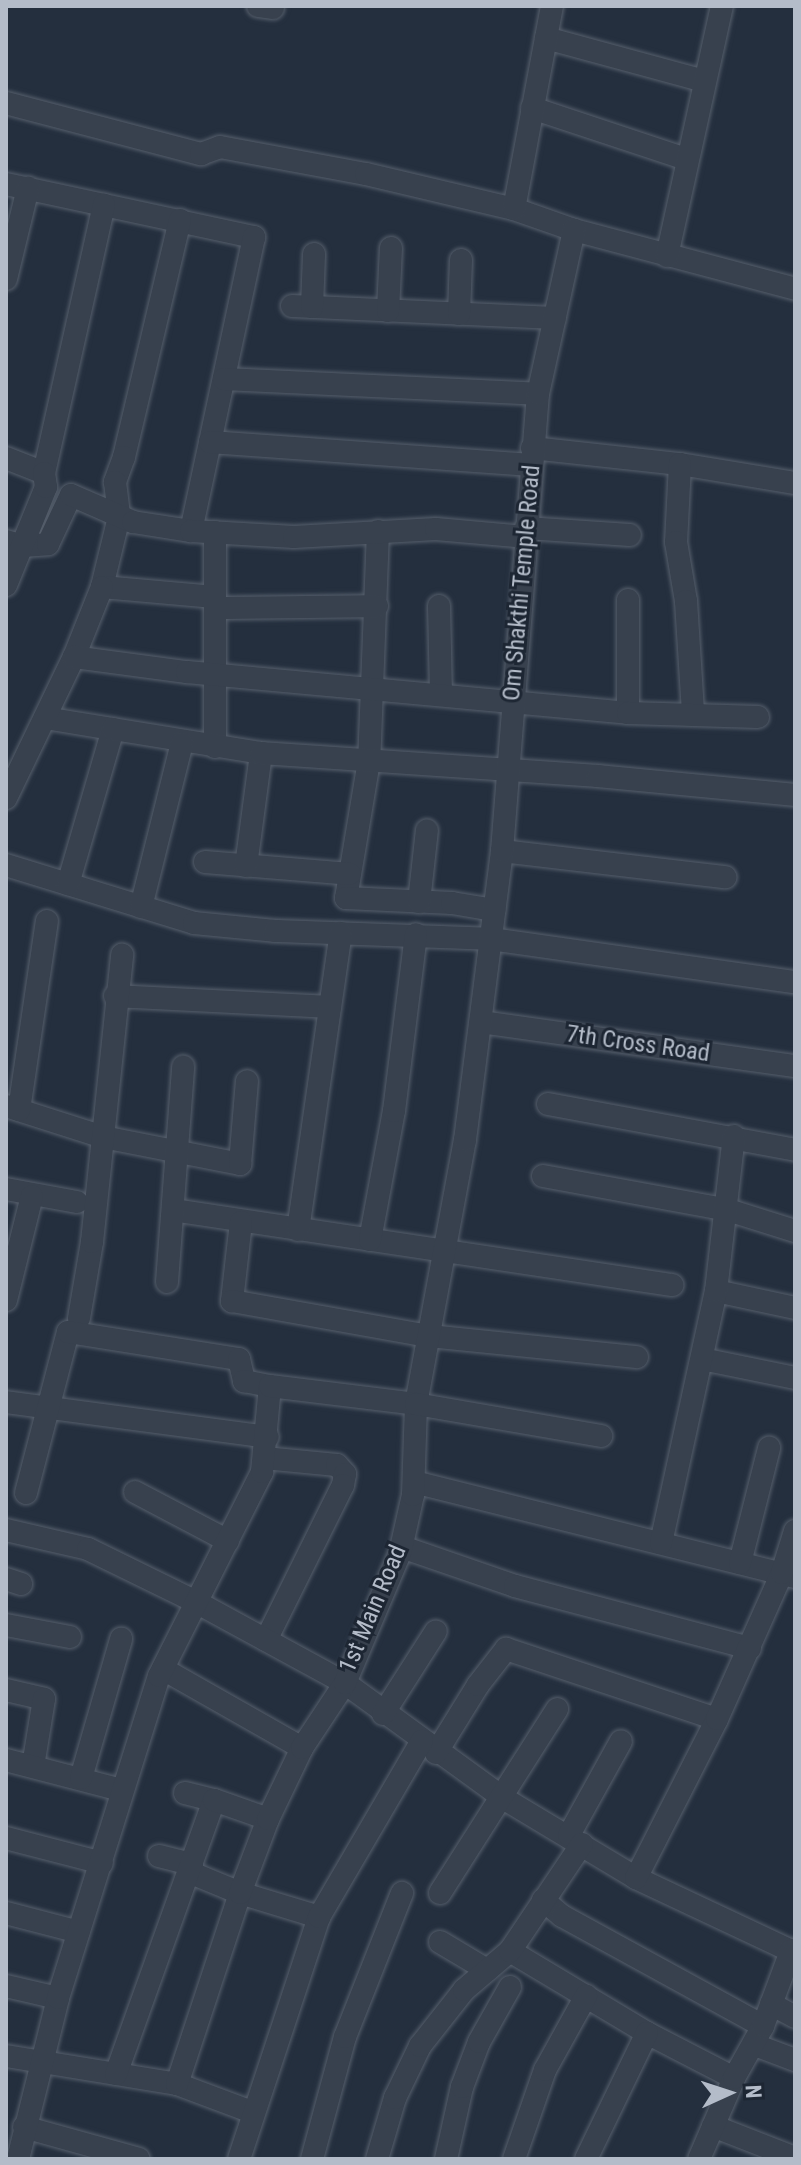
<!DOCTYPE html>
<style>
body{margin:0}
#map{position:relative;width:801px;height:2165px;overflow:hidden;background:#242f3e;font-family:"Roboto Condensed",sans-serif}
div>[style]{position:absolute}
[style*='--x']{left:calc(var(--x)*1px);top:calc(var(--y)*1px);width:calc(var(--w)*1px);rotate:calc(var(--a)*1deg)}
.roads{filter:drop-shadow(0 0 2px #565f6c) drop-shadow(0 0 2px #565f6c)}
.minor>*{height:22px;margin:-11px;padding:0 11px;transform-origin:11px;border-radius:11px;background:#38414e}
span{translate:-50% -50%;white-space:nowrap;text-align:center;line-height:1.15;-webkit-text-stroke:6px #1d2633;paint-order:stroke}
.street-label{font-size:24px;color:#b4bcc9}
.frame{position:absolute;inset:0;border:8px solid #b4bcc9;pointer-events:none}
.north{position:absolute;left:689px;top:2053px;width:80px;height:80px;-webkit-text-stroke:6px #1d2633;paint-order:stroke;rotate:87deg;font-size:22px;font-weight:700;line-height:32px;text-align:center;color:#b4bcc9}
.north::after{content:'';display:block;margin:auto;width:28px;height:36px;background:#b4bcc9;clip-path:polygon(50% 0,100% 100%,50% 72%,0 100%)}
</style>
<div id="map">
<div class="roads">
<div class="minor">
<i style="--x:258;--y:6;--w:15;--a:8"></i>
<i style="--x:546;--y:38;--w:164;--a:15.2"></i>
<i style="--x:6;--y:103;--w:202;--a:14.7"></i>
<i style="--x:201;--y:154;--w:20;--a:-20"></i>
<i style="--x:220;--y:147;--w:148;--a:10.5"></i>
<i style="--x:366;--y:174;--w:152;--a:13.3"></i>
<i style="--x:514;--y:209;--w:64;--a:19.3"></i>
<i style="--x:574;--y:230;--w:229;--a:14.9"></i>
<i style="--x:532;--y:108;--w:162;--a:18.3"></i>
<i style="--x:6;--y:184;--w:254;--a:12.1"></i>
<i style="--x:254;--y:237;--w:301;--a:102.1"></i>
<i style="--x:514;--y:209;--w:207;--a:-79.4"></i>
<i style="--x:180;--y:220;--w:244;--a:103.3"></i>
<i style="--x:124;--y:457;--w:27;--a:110"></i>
<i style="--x:115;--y:482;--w:35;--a:83"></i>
<i style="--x:119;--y:517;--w:72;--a:103.7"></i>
<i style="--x:102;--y:587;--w:113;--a:5.1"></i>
<i style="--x:667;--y:256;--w:256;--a:-77.6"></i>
<i style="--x:6;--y:279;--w:94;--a:-76.4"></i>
<i style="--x:292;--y:306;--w:263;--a:2.6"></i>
<i style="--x:312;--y:307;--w:53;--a:-87.8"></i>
<i style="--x:388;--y:311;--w:63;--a:-87.3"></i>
<i style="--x:459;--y:314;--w:54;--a:-87.9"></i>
<i style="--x:224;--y:379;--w:314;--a:2.7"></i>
<i style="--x:210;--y:442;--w:322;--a:4.1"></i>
<i style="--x:532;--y:448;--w:149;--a:6.2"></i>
<i style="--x:680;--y:464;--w:117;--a:9.4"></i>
<i style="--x:6;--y:458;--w:41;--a:21.5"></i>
<i style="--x:44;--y:473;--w:275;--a:-77.4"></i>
<i style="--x:680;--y:464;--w:78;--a:92.9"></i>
<i style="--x:676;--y:542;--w:60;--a:80.4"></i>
<i style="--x:686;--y:601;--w:112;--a:86.4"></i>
<i style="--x:526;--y:528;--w:104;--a:3.9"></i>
<i style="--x:378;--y:531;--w:230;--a:92.2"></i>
<i style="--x:369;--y:761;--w:139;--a:99.5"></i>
<i style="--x:346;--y:898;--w:106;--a:2.7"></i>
<i style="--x:452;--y:903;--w:43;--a:9.5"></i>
<i style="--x:6;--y:541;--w:17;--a:17"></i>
<i style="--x:22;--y:546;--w:26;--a:-4"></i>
<i style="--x:48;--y:544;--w:54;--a:-64.9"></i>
<i style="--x:71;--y:495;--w:68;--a:23.5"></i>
<i style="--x:133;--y:522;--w:59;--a:8.8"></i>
<i style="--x:191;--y:531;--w:103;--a:3.3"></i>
<i style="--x:294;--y:537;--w:142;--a:-3.2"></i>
<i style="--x:436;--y:529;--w:89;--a:5.1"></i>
<i style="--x:6;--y:585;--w:106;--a:-67.8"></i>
<i style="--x:46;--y:487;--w:14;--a:-98"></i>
<i style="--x:628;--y:600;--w:113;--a:90"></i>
<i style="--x:439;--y:606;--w:89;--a:88.7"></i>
<i style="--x:216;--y:608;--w:161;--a:-0.7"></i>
<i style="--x:74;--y:657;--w:75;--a:-68.2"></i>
<i style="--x:45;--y:718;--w:69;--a:9.2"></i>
<i style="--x:215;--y:747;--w:215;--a:-90"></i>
<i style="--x:6;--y:798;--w:157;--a:-64.3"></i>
<i style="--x:74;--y:657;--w:114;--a:7.6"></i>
<i style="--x:187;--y:672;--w:443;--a:5.3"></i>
<i style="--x:628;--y:713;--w:130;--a:1.8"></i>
<i style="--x:502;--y:851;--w:225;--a:6.7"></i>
<i style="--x:205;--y:862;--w:145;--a:4.7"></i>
<i style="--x:6;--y:865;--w:197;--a:17.1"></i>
<i style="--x:194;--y:923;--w:81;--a:5.6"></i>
<i style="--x:275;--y:931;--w:216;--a:2.1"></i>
<i style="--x:491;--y:939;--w:307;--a:8.1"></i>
<i style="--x:246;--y:866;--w:114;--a:-82.4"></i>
<i style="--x:68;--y:884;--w:161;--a:-73.8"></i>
<i style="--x:113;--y:729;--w:150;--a:9.2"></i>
<i style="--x:261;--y:753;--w:338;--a:3.9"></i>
<i style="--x:598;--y:776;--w:198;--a:5.5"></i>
<i style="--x:419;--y:902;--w:72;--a:-83.7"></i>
<i style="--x:141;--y:907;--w:169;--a:-76"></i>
<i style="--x:115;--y:996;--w:215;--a:2.9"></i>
<i style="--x:481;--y:1022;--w:317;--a:8"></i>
<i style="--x:548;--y:1104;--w:251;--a:10.5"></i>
<i style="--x:6;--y:1106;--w:102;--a:17.7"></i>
<i style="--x:103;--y:1137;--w:140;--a:11.1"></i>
<i style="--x:240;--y:1164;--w:83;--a:-85.2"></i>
<i style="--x:19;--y:1110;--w:191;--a:-81.6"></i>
<i style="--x:543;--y:1176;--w:188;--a:10.4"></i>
<i style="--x:728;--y:1210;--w:70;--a:17.4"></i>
<i style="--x:6;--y:1189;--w:72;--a:10.4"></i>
<i style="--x:173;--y:1210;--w:505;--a:8.55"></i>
<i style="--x:241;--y:1222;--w:80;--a:96.5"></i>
<i style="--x:232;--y:1301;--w:200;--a:10.1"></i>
<i style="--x:429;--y:1336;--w:209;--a:5.8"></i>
<i style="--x:298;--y:1230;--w:300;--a:-81.8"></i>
<i style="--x:370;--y:1240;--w:131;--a:-79.5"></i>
<i style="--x:394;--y:1111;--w:178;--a:-82.9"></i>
<i style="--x:167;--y:1282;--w:216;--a:-85.7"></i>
<i style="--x:716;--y:1291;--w:81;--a:12.1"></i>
<i style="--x:6;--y:1300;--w:107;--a:-76"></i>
<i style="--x:79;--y:1318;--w:77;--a:-80.3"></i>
<i style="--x:92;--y:1242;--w:289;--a:-84"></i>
<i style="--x:702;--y:1359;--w:95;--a:11.5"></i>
<i style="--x:6;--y:1402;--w:264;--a:7.6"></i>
<i style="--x:264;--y:1458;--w:73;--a:5.5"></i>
<i style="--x:337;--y:1465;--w:12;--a:48"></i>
<i style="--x:345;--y:1474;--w:11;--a:100"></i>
<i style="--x:343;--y:1485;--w:173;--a:116.4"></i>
<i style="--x:414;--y:1482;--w:393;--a:14"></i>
<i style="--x:135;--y:1492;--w:105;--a:27.8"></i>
<i style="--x:26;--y:1493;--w:166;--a:-75.4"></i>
<i style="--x:68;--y:1332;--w:173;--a:9"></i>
<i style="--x:239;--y:1359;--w:23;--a:77"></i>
<i style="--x:244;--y:1381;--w:26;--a:11"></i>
<i style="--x:6;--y:1530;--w:84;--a:13"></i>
<i style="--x:88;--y:1549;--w:123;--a:26.1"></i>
<i style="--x:198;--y:1603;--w:167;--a:28.6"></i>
<i style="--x:345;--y:1683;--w:195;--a:36"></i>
<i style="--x:503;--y:1798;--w:155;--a:31"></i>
<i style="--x:636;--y:1878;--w:171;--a:25.2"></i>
<i style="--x:791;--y:1951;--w:4;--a:-14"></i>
<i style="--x:661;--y:1543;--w:258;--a:-77.7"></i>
<i style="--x:716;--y:1291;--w:156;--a:-83.4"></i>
<i style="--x:402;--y:1547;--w:120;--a:19"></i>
<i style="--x:515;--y:1586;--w:243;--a:14.8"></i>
<i style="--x:740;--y:1563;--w:119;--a:-75.8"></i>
<i style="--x:6;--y:1579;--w:16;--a:18"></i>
<i style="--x:6;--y:1625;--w:65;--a:10.6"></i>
<i style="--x:163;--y:1669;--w:160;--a:29.6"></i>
<i style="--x:6;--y:1690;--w:39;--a:13"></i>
<i style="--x:44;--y:1699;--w:68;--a:99.3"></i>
<i style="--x:383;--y:1714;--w:98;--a:-57.4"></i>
<i style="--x:436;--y:1753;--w:80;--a:-58.3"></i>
<i style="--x:478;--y:1685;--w:46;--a:-52.1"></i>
<i style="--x:506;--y:1649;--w:222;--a:18.4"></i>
<i style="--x:6;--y:1760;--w:119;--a:14.6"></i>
<i style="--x:81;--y:1778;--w:145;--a:-73.9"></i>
<i style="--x:185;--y:1793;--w:30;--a:14"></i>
<i style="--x:569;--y:1835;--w:107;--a:-61"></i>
<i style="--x:6;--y:1838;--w:99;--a:14.6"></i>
<i style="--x:159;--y:1856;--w:34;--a:14"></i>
<i style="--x:189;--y:1872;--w:55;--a:22.4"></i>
<i style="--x:240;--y:1893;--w:83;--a:16.9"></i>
<i style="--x:636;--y:1878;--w:178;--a:-63"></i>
<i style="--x:717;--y:1719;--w:160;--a:-66"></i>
<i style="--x:782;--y:1573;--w:44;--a:-72.8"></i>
<i style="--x:440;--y:1893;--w:218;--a:-57.5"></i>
<i style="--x:543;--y:1900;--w:25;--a:40"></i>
<i style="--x:562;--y:1916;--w:229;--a:28.7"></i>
<i style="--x:6;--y:1913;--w:75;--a:14.6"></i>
<i style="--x:440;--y:1942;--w:55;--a:30.8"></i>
<i style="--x:510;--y:1951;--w:160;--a:30.9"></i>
<i style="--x:647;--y:2033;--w:98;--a:27.3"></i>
<i style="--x:6;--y:1986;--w:53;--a:13"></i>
<i style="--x:771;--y:2004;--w:27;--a:28"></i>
<i style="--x:755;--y:2045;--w:43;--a:20.6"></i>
<i style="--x:6;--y:2056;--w:173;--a:9.3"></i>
<i style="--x:177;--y:2084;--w:80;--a:20.5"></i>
<i style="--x:116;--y:2074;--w:291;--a:-70.3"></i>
<i style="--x:214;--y:1800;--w:57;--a:19.4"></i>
<i style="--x:177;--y:2084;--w:201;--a:-71.7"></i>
<i style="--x:240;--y:1893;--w:79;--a:-69.3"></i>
<i style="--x:268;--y:1819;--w:79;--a:-64.4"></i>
<i style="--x:302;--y:1748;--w:78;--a:-56.5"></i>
<i style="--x:345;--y:1683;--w:141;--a:-67.1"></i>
<i style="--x:400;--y:1553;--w:59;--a:-77.4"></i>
<i style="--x:413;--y:1495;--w:91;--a:-88.1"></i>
<i style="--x:416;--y:1404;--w:269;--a:-79.5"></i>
<i style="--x:465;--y:1140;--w:291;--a:-82.7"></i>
<i style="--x:502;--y:851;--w:458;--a:-85.5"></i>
<i style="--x:538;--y:394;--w:168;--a:-77.6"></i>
<i style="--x:713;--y:2126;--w:88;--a:21.3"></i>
<i style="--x:24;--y:2127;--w:119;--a:15.5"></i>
<i style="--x:18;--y:2159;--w:166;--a:-76"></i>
<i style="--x:58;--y:1998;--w:337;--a:-72.6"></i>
<i style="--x:159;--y:1676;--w:229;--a:-63.2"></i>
<i style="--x:262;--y:1472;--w:86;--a:-84.7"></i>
<i style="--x:270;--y:1386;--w:147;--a:7"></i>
<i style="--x:416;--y:1404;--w:188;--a:9.8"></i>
<i style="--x:239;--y:2159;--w:255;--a:-71.7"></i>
<i style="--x:319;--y:1917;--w:204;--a:-59.7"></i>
<i style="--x:312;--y:2159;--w:126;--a:-74.9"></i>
<i style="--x:345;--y:2037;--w:155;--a:-68.4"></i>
<i style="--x:377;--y:2159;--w:64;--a:-73.6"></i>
<i style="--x:395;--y:2098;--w:58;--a:-64.3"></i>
<i style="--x:420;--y:2046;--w:71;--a:-51.8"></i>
<i style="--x:464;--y:1990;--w:60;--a:-40.3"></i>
<i style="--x:510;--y:1951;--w:129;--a:-56.1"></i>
<i style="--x:446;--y:2159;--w:74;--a:-77.5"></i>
<i style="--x:462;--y:2087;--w:48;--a:-69.3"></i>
<i style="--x:479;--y:2042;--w:63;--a:-60.6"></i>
<i style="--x:514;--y:2159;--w:94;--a:-70.8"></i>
<i style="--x:545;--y:2070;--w:85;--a:-61"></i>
<i style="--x:586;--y:2159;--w:140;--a:-64.2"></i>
<i style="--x:699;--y:2159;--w:88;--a:-66.6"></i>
<i style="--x:734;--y:2078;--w:60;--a:-60.9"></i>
<i style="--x:763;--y:2026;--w:80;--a:-69.5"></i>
</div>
</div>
<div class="street-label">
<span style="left:522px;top:583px;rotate:-85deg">Om Shakthi Temple Road</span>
<span style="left:638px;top:1044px;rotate:8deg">7th Cross Road</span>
<span style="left:373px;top:1609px;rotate:-67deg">1st Main Road</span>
</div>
<div class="frame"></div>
<div class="north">N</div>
</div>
